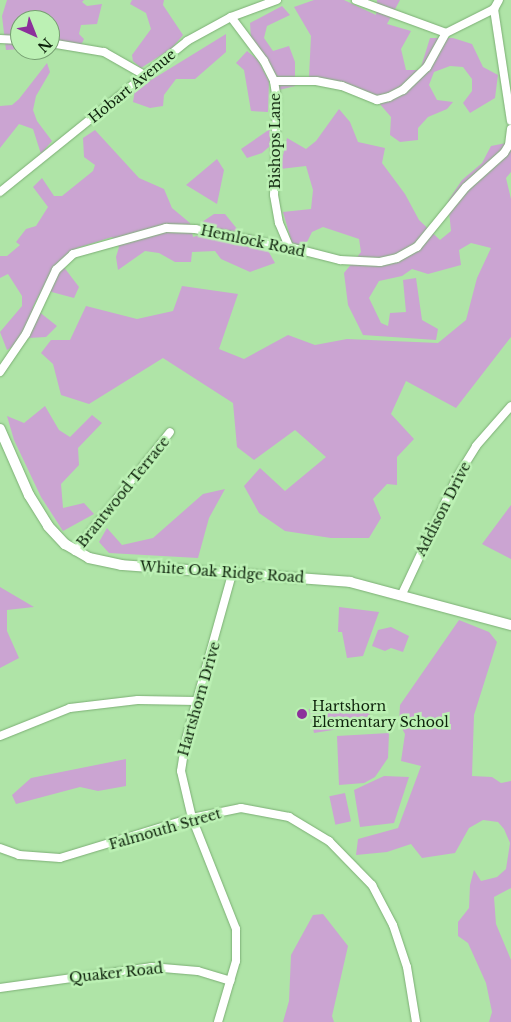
<!DOCTYPE html>
<style>
body{margin:0}
#map{position:relative;width:511px;height:1022px;overflow:hidden;background:#afe4a7;font-family:"Libre Baskerville",serif}
div>[style]{position:absolute}
[style*='--x']{left:calc(var(--x)*1px);top:calc(var(--y)*1px);width:calc(var(--w)*1px);rotate:calc(var(--a)*1deg)}
.green>*{inset:0;background:#cba4d2;transform-origin:0 0}
.roads{filter:drop-shadow(0 0 1px #7caf75) drop-shadow(0 0 1px #7caf75)}
.minor>*{height:8px;margin:-4px;padding:0 4px;transform-origin:4px;border-radius:4px;background:#fff}
.tertiary>*{height:10px;margin:-5px;padding:0 5px;transform-origin:5px;border-radius:5px;background:#fff}
.dots>*{width:14px;height:14px;translate:-50% -50%;box-sizing:border-box;border:2px solid #bcf1b4;border-radius:50%}
span{translate:-50% -50%;white-space:nowrap;text-align:center;line-height:1.15;-webkit-text-stroke:5px #bcf1b4;paint-order:stroke}
.street-label{font-size:14px;color:#0e230c}
.poi-label{font-size:14px;color:#0e230c}
.left{translate:0 -50%;text-align:left}
.north{position:absolute;left:10px;top:10px;width:50px;height:50px;box-sizing:border-box;background:#bcf1b4;border:1px solid #769f71;border-radius:50%;rotate:136deg;font-size:14px;font-weight:700;line-height:20px;text-align:center;color:#0e230c}
.north::after{content:'';display:block;margin:auto;width:18px;height:22px;background:#8c309b;clip-path:polygon(50% 0,100% 100%,50% 72%,0 100%)}
</style>
<div id="map">
<div class="green">
<i style="clip-path:polygon(7px 0,84px 0,82px 2px,87px 6px,102px 4px,97px 24px,81px 25px,79px 34px,84px 39px,79px 49px,59px 45px,50px 36px,50px 20px,20px 20px,20px 49px,6px 50px,2px 16px)"></i>
<i style="clip-path:polygon(132px 0,164px 0,163px 5px,183px 35px,172px 48px,141px 68px,133px 61px,132px 55px,151px 29px,146px 13px,130px 4px)"></i>
<i style="clip-path:polygon(314px 0,344px 0,376px 15px,377px 0,400px 0,387px 24px,411px 31px,401px 49px,406px 70px,420px 70px,430px 38px,453px 38px,472px 44px,483px 67px,498px 75px,495px 98px,470px 113px,463px 103px,472px 91px,472px 79px,463px 67px,450px 66px,434px 72px,429px 85px,437px 100px,453px 102px,447px 109px,428px 117px,418px 128px,418px 140px,400px 142px,390px 135px,391px 117px,373px 96px,309px 77px,311px 36px,294px 7px)"></i>
<i style="clip-path:polygon(282px 6px,290px 15px,267px 26px,264px 38px,273px 51px,289px 46px,295px 62px,295px 86px,279px 90px,276px 75px,251px 38px,250px 23px)"></i>
<i style="clip-path:polygon(226px 34px,226px 52px,195px 79px,176px 79px,164px 95px,163px 106px,150px 108px,133px 102px,135px 90px)"></i>
<i style="clip-path:polygon(247px 51px,258px 60px,269px 81px,268px 112px,251px 111px,244px 70px,236px 63px)"></i>
<i style="clip-path:polygon(47px 63px,50px 72px,36px 96px,33px 110px,37px 121px,52px 141px,41px 154px,33px 129px,19px 124px,0 148px,0 106px,12px 105px,19px 99px)"></i>
<i style="clip-path:polygon(339px 109px,350px 122px,358px 142px,385px 148px,382px 163px,405px 194px,419px 220px,440px 240px,451px 231px,448px 201px,462px 180px,482px 163px,491px 146px,511px 142px,511px 172px,506px 178px,511px 199px,511px 337px,456px 408px,406px 381px,391px 414px,414px 439px,397px 457px,397px 485px,387px 484px,373px 499px,381px 518px,369px 538px,331px 538px,285px 531px,259px 513px,244px 486px,260px 468px,285px 491px,326px 457px,295px 430px,254px 460px,237px 447px,233px 403px,163px 358px,89px 404px,61px 395px,53px 364px,41px 353px,51px 340px,70px 340px,86px 306px,137px 319px,173px 311px,182px 286px,238px 294px,219px 349px,244px 359px,288px 335px,315px 345px,347px 339px,438px 343px,466px 320px,477px 278px,491px 248px,471px 243px,459px 250px,461px 265px,428px 274px,412px 269px,402px 276px,379px 281px,369px 298px,381px 323px,388px 326px,390px 313px,406px 312px,403px 280px,416px 278px,422px 320px,438px 329px,436px 340px,363px 335px,348px 305px,344px 273px,361px 252px,359px 239px,323px 227px,312px 232px,305px 246px,292px 243px,283px 212px,311px 209px,313px 190px,306px 166px,280px 169px,287px 138px,306px 149px,316px 141px)"></i>
<i style="clip-path:polygon(270px 129px,270px 146px,262px 153px,247px 158px,241px 149px)"></i>
<i style="clip-path:polygon(95px 130px,139px 178px,164px 189px,172px 208px,190px 223px,193px 237px,204px 234px,202px 222px,214px 214px,225px 214px,238px 230px,236px 241px,248px 247px,266px 247px,275px 263px,250px 272px,221px 259px,215px 251px,192px 252px,191px 262px,175px 262px,159px 253px,145px 251px,118px 270px,116px 257px,119px 247px,112px 237px,77px 248px,60px 262px,79px 287px,74px 298px,48px 291px,39px 295px,33px 307px,57px 326px,46px 337px,28px 338px,7px 350px,0 332px,22px 306px,22px 296px,8px 274px,0 278px,0 256px,7px 256px,20px 245px,16px 242px,26px 229px,36px 226px,48px 207px,33px 187px,42px 178px,54px 196px,62px 196px,93px 171px,95px 165px,84px 157px,83px 138px)"></i>
<i style="clip-path:polygon(217px 159px,224px 170px,217px 204px,186px 185px)"></i>
<i style="clip-path:polygon(45px 406px,59px 430px,70px 437px,92px 415px,102px 423px,78px 448px,79px 465px,61px 484px,63px 508px,84px 503px,94px 514px,63px 531px,41px 497px,14px 440px,7px 416px,24px 423px)"></i>
<i style="clip-path:polygon(225px 489px,209px 518px,198px 558px,109px 553px,99px 542px,107px 528px,122px 545px,153px 538px,203px 494px)"></i>
<i style="clip-path:polygon(511px 505px,511px 559px,482px 544px)"></i>
<i style="clip-path:polygon(0 587px,34px 607px,7px 610px,7px 631px,19px 658px,0 668px)"></i>
<i style="clip-path:polygon(339px 607px,379px 612px,363px 656px,347px 658px,342px 632px,338px 632px)"></i>
<i style="clip-path:polygon(459px 620px,489px 632px,497px 642px,474px 715px,472px 776px,492px 777px,501px 783px,511px 781px,511px 888px,494px 897px,496px 924px,511px 960px,511px 1022px,489px 1022px,492px 1012px,486px 983px,468px 943px,458px 936px,458px 922px,469px 908px,470px 885px,474px 870px,481px 881px,497px 877px,506px 869px,510px 843px,504px 829px,498px 822px,483px 820px,469px 828px,455px 853px,422px 858px,411px 844px,387px 852px,356px 855px,358px 839px,398px 828px,421px 766px,401px 761px,405px 734px,399px 723px,400px 705px)"></i>
<i style="clip-path:polygon(391px 627px,409px 636px,403px 652px,391px 648px,385px 651px,372px 646px,378px 630px)"></i>
<i style="clip-path:polygon(369px 704px,370px 724px,314px 733px,309px 709px)"></i>
<i style="clip-path:polygon(389px 733px,388px 758px,375px 777px,364px 783px,339px 785px,337px 736px)"></i>
<i style="clip-path:polygon(126px 759px,126px 786px,98px 791px,80px 787px,16px 804px,12px 795px,31px 778px)"></i>
<i style="clip-path:polygon(384px 776px,409px 777px,394px 823px,360px 827px,354px 790px)"></i>
<i style="left:345px;top:793px;width:29px;height:16px;rotate:78deg"></i>
<i style="clip-path:polygon(323px 914px,348px 946px,332px 1016px,334px 1022px,283px 1022px,289px 1001px,291px 955px,313px 915px)"></i>
</div>
<div class="roads">
<div class="minor">
<i style="--x:356;--y:0;--w:96;--a:20.1"></i>
<i style="--x:446;--y:33;--w:54;--a:-26.6"></i>
<i style="--x:494;--y:9;--w:10;--a:-61"></i>
<i style="--x:494;--y:9;--w:113;--a:81.4"></i>
<i style="--x:231;--y:17;--w:55;--a:53.1"></i>
<i style="--x:264;--y:61;--w:22;--a:63"></i>
<i style="--x:274;--y:81;--w:20;--a:81"></i>
<i style="--x:277;--y:101;--w:94;--a:91.8"></i>
<i style="--x:274;--y:195;--w:28;--a:80"></i>
<i style="--x:279;--y:223;--w:26;--a:67"></i>
<i style="--x:0;--y:39;--w:20;--a:3"></i>
<i style="--x:50;--y:43;--w:55;--a:9.5"></i>
<i style="--x:104;--y:52;--w:48;--a:29.7"></i>
<i style="--x:274;--y:81;--w:42;--a:0"></i>
<i style="--x:316;--y:81;--w:26;--a:11"></i>
<i style="--x:342;--y:86;--w:38;--a:22"></i>
<i style="--x:377;--y:100;--w:12;--a:-14"></i>
<i style="--x:389;--y:97;--w:16;--a:-27"></i>
<i style="--x:403;--y:90;--w:33;--a:-44"></i>
<i style="--x:427;--y:67;--w:39;--a:-61"></i>
<i style="--x:0;--y:192;--w:240;--a:-38.9"></i>
<i style="--x:187;--y:41;--w:50;--a:-28.6"></i>
<i style="--x:231;--y:17;--w:49;--a:-20.3"></i>
<i style="--x:0;--y:372;--w:46;--a:-55.6"></i>
<i style="--x:26;--y:334;--w:71;--a:-64.9"></i>
<i style="--x:56;--y:270;--w:23;--a:-43"></i>
<i style="--x:73;--y:254;--w:97;--a:-15.6"></i>
<i style="--x:166;--y:228;--w:29;--a:2"></i>
<i style="--x:195;--y:229;--w:96;--a:10.8"></i>
<i style="--x:289;--y:247;--w:53;--a:14.3"></i>
<i style="--x:340;--y:260;--w:40;--a:2.9"></i>
<i style="--x:380;--y:262;--w:17;--a:-13"></i>
<i style="--x:397;--y:258;--w:23;--a:-29"></i>
<i style="--x:417;--y:247;--w:77;--a:-50.8"></i>
<i style="--x:466;--y:187;--w:51;--a:-41.8"></i>
<i style="--x:504;--y:153;--w:9;--a:-58"></i>
<i style="--x:509;--y:145;--w:16;--a:-83"></i>
<i style="--x:75;--y:551;--w:152;--a:-51.4"></i>
<i style="--x:402;--y:594;--w:129;--a:-64.8"></i>
<i style="--x:457;--y:477;--w:36;--a:-58"></i>
<i style="--x:476;--y:446;--w:53;--a:-48.8"></i>
<i style="--x:0;--y:736;--w:75;--a:-21.8"></i>
<i style="--x:70;--y:708;--w:68;--a:-6.7"></i>
<i style="--x:138;--y:700;--w:58;--a:1"></i>
<i style="--x:0;--y:848;--w:20;--a:20"></i>
<i style="--x:19;--y:855;--w:41;--a:4.2"></i>
<i style="--x:60;--y:858;--w:138;--a:-16.9"></i>
<i style="--x:192;--y:818;--w:50;--a:-11.5"></i>
<i style="--x:241;--y:808;--w:49;--a:10.6"></i>
<i style="--x:289;--y:817;--w:47;--a:31"></i>
<i style="--x:329;--y:841;--w:62;--a:45.7"></i>
<i style="--x:372;--y:885;--w:45;--a:62.3"></i>
<i style="--x:393;--y:925;--w:44;--a:71.6"></i>
<i style="--x:407;--y:967;--w:56;--a:80.7"></i>
<i style="--x:0;--y:988;--w:152;--a:-7.9"></i>
<i style="--x:151;--y:967;--w:47;--a:4.9"></i>
<i style="--x:198;--y:971;--w:34;--a:17"></i>
<i style="--x:218;--y:1022;--w:64;--a:-73.6"></i>
<i style="--x:236;--y:961;--w:32;--a:-90"></i>
<i style="--x:236;--y:929;--w:119;--a:-111.6"></i>
<i style="--x:192;--y:818;--w:48;--a:-103.2"></i>
<i style="--x:181;--y:771;--w:32;--a:-81"></i>
<i style="--x:186;--y:739;--w:171;--a:-74.4"></i>
</div>
<div class="tertiary">
<i style="--x:0;--y:429;--w:72;--a:66.3"></i>
<i style="--x:29;--y:495;--w:36;--a:58"></i>
<i style="--x:48;--y:526;--w:25;--a:47"></i>
<i style="--x:65;--y:544;--w:28;--a:30"></i>
<i style="--x:89;--y:558;--w:33;--a:12"></i>
<i style="--x:121;--y:565;--w:230;--a:4.2"></i>
<i style="--x:350;--y:582;--w:167;--a:15"></i>
</div>
</div>
<div class="dots">
<i style="left:302px;top:714px;background:#8c309b"></i>
</div>
<div class="street-label">
<span style="left:132px;top:86px;rotate:-39deg">Hobart Avenue</span>
<span style="left:275px;top:141px;rotate:-90deg">Bishops Lane</span>
<span style="left:253px;top:241px;rotate:12deg">Hemlock Road</span>
<span style="left:123px;top:492px;rotate:-51deg">Brantwood Terrace</span>
<span style="left:443px;top:509px;rotate:-63deg">Addison Drive</span>
<span style="left:222px;top:572px;rotate:4deg">White Oak Ridge Road</span>
<span style="left:199px;top:699px;rotate:-74deg">Hartshorn Drive</span>
<span style="left:165px;top:829px;rotate:-16deg">Falmouth Street</span>
<span style="left:116px;top:973px;rotate:-6deg">Quaker Road</span>
</div>
<div class="poi-label">
<span class="left" style="left:312px;top:714px">Hartshorn<br>Elementary School</span>
</div>
<div class="north">N</div>
</div>
